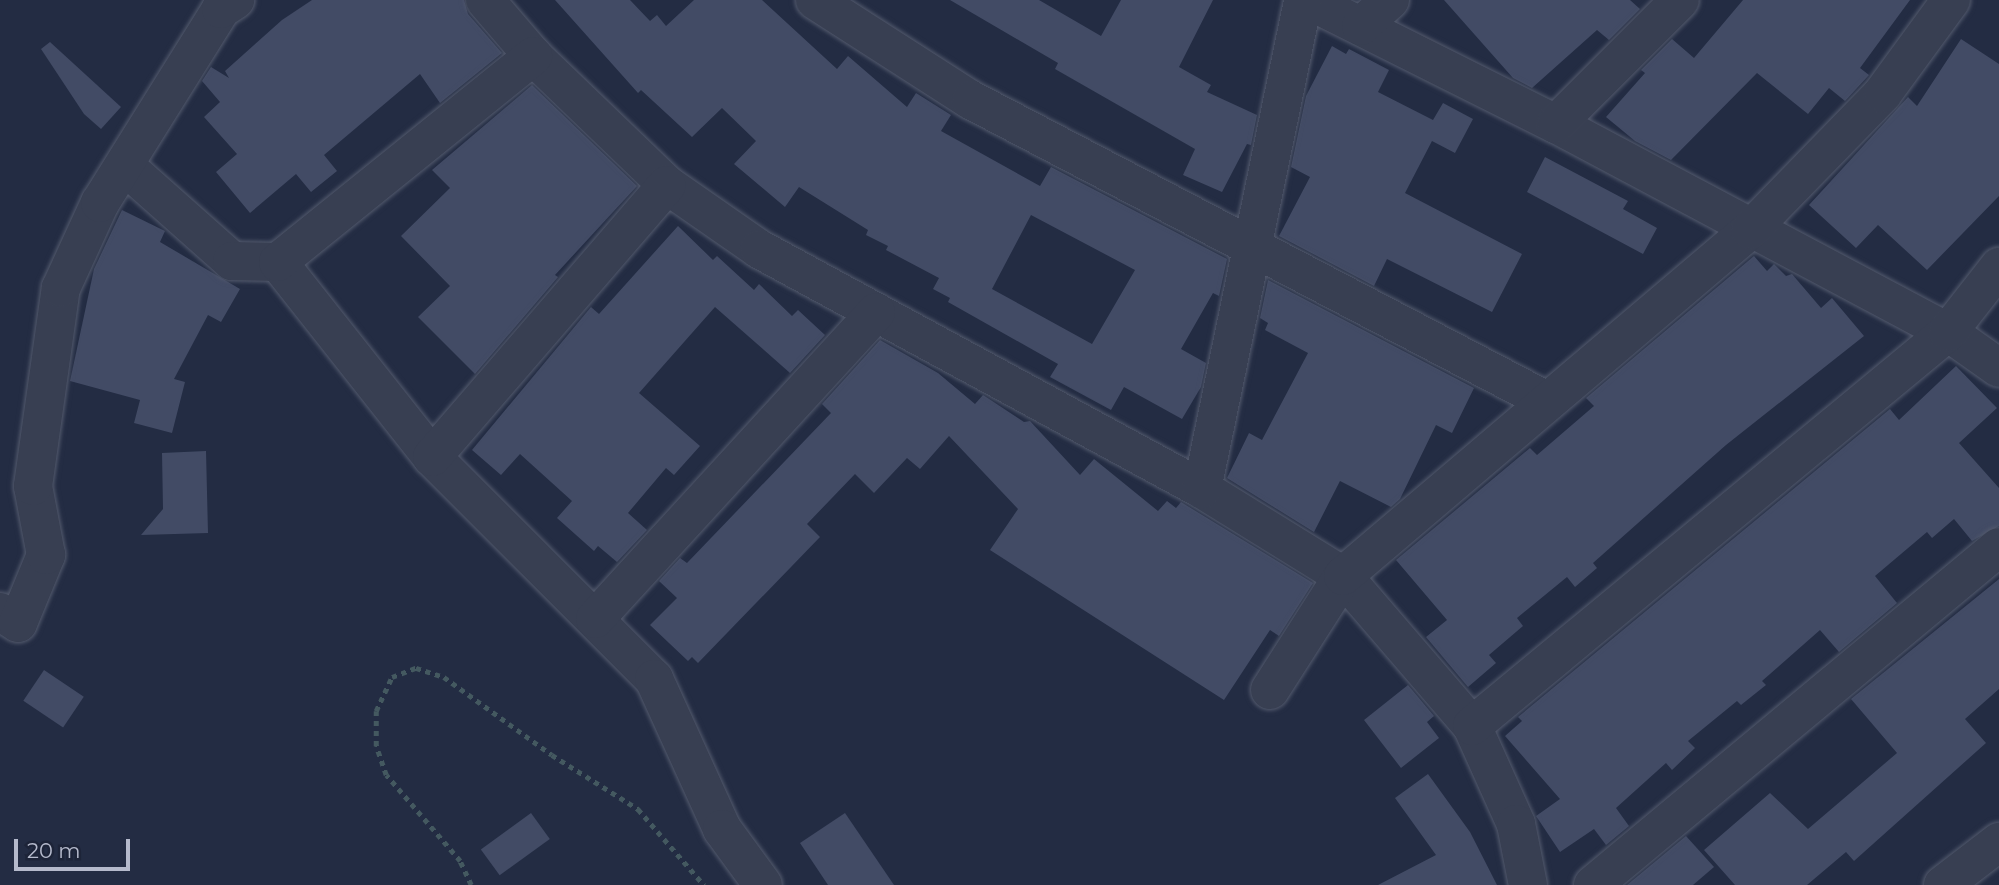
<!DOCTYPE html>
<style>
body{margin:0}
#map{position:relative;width:1999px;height:885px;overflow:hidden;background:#232c43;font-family:Montserrat,sans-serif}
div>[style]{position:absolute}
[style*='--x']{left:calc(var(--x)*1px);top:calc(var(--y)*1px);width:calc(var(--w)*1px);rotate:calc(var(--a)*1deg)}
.building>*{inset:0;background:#424b65;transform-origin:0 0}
.path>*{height:4.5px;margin-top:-2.25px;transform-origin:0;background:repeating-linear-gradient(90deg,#445960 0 5px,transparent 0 10px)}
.roads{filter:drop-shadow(0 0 2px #535a6d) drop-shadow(0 0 2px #535a6d)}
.minor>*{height:38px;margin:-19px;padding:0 19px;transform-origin:19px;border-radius:19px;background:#383f52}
span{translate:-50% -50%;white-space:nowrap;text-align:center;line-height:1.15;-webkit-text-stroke:5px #1d2438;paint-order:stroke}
.scale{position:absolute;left:14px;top:839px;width:116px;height:32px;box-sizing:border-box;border:4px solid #b5bacc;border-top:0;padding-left:9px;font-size:21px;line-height:24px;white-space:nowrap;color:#b5bacc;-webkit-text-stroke:5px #1d2438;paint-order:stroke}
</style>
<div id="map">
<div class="building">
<i style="clip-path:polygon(312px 0,464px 0,468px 14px,502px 53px,440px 103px,420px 74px,324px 155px,337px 171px,311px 192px,296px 174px,250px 213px,216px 172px,237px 154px,204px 117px,220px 102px,202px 81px,211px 67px,229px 78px,225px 71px,282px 20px)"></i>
<i style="clip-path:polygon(evenodd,555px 0,630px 0,650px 21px,657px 15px,666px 26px,694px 0,762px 0,837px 69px,848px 56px,907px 107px,916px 93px,951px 115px,941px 131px,1040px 186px,1051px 167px,1227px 259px,1219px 296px,1213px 293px,1181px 349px,1206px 363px,1201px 387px,1182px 419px,1124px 387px,1111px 410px,1050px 377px,1058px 364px,948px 302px,950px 298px,933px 289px,939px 278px,886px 250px,888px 246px,866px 235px,868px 230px,799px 187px,785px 207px,734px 164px,756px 141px,722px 108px,692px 137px,641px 90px,638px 93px,555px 0,1031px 215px,1135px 270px,1092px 344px,992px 289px,1031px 215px)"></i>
<i style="clip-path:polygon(950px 0,1039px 0,1101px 36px,1121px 0,1213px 0,1179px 67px,1211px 85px,1207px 92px,1257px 115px,1251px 145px,1247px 144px,1222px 192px,1183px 175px,1195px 149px,1055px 69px,1058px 63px)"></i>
<i style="clip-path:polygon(1444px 0,1630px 0,1640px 9px,1609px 40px,1597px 30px,1532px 88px,1513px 78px)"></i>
<i style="clip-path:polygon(1743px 0,1910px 0,1860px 68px,1869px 75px,1845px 101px,1829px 88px,1808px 114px,1757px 73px,1671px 160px,1635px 141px,1606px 117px,1645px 73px,1641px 70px,1672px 39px,1694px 58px)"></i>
<i style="clip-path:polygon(1961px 39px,1999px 64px,1999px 196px,1927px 270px,1878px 225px,1856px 248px,1809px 205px,1908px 97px,1917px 106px)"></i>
<i style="clip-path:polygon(50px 42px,121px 107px,101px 129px,84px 114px,41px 49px)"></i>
<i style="clip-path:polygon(1332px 46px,1346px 54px,1349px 49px,1389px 70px,1378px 92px,1433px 120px,1443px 103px,1473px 119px,1455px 153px,1432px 141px,1405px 193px,1522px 254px,1492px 312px,1387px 259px,1374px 286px,1279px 236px,1310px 177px,1291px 167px,1306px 96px)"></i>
<i style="clip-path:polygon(532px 85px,637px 186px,555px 275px,558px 277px,475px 374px,418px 317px,450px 286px,401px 236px,450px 188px,432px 170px)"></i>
<i style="clip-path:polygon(1545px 157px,1628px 201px,1623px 209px,1657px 228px,1643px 254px,1527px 192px)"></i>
<i style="clip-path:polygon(122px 210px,165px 231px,160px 242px,240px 289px,221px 322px,208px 315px,174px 379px,185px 382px,172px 433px,134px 423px,140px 400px,70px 381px,94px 269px)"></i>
<i style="clip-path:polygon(678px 226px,713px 260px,717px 256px,754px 290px,759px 284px,792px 316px,798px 310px,825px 335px,790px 373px,715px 307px,639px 393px,700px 446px,674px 475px,666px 468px,628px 513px,647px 530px,617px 562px,598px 546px,594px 551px,557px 518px,572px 501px,520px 454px,501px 475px,472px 450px,591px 307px,599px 314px)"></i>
<i style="clip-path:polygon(1754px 256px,1767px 271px,1774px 264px,1786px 276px,1792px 274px,1821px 308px,1832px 298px,1864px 336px,1726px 445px,1593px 563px,1597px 568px,1575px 587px,1567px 577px,1517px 618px,1523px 626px,1489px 655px,1496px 663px,1468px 687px,1426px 637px,1447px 620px,1396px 560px,1530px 448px,1537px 455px,1594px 406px,1586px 398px)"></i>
<i style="clip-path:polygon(1268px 280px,1474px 388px,1452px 433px,1436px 425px,1400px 499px,1391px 507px,1340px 481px,1314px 532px,1227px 478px,1249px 433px,1262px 440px,1308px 353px,1265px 330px,1268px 323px,1260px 318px)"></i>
<i style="clip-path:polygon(880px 340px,938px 373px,975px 404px,983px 395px,1024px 422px,1030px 421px,1080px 475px,1094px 459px,1158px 511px,1167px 501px,1176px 508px,1181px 502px,1313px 583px,1279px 636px,1270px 630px,1224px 700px,990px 550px,1018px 509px,949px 436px,920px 469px,907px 458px,874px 493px,855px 474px,807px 524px,820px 537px,698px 663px,692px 657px,688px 661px,650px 625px,677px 598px,659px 581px,680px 558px,687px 563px,831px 413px,822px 404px)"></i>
<i style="clip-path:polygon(1956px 366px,1997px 408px,1959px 443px,1999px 488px,1999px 526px,1972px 541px,1954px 519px,1932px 538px,1927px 532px,1875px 576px,1897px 603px,1839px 652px,1820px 630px,1762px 681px,1766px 685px,1741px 705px,1737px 701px,1688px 741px,1695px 748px,1672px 770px,1666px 763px,1616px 808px,1629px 826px,1606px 845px,1594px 829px,1560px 852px,1536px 816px,1560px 799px,1505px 736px,1522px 721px,1518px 717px,1890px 409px,1899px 420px)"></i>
<i style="clip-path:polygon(206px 451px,208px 533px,141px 535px,163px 509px,162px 453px)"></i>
<i style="clip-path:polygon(1999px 579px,1999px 689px,1965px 719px,1986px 743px,1854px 861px,1846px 852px,1807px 885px,1735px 885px,1704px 850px,1770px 793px,1808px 829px,1897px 753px,1851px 699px)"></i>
<i style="left:44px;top:670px;width:48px;height:37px;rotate:34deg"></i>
<i style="clip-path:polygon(1408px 685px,1434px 716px,1427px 722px,1439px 738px,1401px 768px,1364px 720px)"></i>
<i style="clip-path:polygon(1428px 774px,1470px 832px,1497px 885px,1378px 885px,1436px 855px,1395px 798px)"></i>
<i style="left:531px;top:813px;width:32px;height:62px;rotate:54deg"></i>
<i style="clip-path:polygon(845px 813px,894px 885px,828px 885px,800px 843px)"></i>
<i style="clip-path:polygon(1686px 836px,1714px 867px,1693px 885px,1627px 885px)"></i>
</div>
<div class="path">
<i style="--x:471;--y:885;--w:26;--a:-115"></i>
<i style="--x:460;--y:861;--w:113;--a:-130.7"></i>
<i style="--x:386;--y:775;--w:31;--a:-109"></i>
<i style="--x:376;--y:746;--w:35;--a:-90"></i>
<i style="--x:376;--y:711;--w:38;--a:-65"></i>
<i style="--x:392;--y:677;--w:26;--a:-21"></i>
<i style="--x:416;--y:668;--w:29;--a:18"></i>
<i style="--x:444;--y:677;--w:133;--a:35.8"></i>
<i style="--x:552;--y:755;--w:102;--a:32.1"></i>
<i style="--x:638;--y:809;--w:101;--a:49"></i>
</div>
<div class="roads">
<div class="minor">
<i style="--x:485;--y:0;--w:74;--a:49.4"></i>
<i style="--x:533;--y:56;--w:186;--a:43.9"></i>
<i style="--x:667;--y:185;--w:112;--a:34.8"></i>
<i style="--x:759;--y:249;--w:504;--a:28.45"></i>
<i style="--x:1202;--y:489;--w:166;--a:31.7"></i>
<i style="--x:1343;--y:576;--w:198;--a:49.3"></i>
<i style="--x:1472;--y:726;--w:107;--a:65.8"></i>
<i style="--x:1516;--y:824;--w:62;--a:78.9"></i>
<i style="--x:815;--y:0;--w:185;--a:32.7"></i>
<i style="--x:971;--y:100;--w:650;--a:27.59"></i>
<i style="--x:1308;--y:0;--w:277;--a:26.6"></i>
<i style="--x:1556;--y:124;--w:444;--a:28"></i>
<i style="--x:1948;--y:332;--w:62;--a:35.2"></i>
<i style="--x:1361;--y:26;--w:39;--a:-42"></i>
<i style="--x:1556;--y:124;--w:175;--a:-45"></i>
<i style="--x:125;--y:166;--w:143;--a:41.6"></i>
<i style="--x:232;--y:261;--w:46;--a:1.2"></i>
<i style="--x:278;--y:262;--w:248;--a:51.7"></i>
<i style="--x:432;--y:457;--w:314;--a:45"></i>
<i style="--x:654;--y:679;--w:165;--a:65.6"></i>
<i style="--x:722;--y:829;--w:69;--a:53.8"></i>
<i style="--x:278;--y:262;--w:328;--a:-38.9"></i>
<i style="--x:432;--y:457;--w:359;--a:-49.2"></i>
<i style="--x:1202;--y:489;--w:499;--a:-78.3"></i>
<i style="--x:0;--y:612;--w:21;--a:31"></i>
<i style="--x:18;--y:623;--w:74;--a:-67.6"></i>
<i style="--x:46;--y:555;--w:70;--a:-100.7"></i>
<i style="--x:33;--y:486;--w:200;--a:-82"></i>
<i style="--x:61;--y:288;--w:94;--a:-65.4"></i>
<i style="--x:100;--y:203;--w:229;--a:-58"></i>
<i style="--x:221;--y:9;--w:17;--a:-33"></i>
<i style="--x:595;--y:619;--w:416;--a:-47.5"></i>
<i style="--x:1270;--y:690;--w:135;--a:-57.4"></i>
<i style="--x:1343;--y:576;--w:534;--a:-40.37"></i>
<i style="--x:1750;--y:230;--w:191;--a:-45.8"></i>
<i style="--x:1883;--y:93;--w:115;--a:-53.8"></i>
<i style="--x:1472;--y:726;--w:618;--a:-39.62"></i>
<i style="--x:1948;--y:332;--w:83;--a:-51.9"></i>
<i style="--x:1593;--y:885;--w:528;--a:-39.78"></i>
<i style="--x:1943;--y:885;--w:71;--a:-37.5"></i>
</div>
</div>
<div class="scale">20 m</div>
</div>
